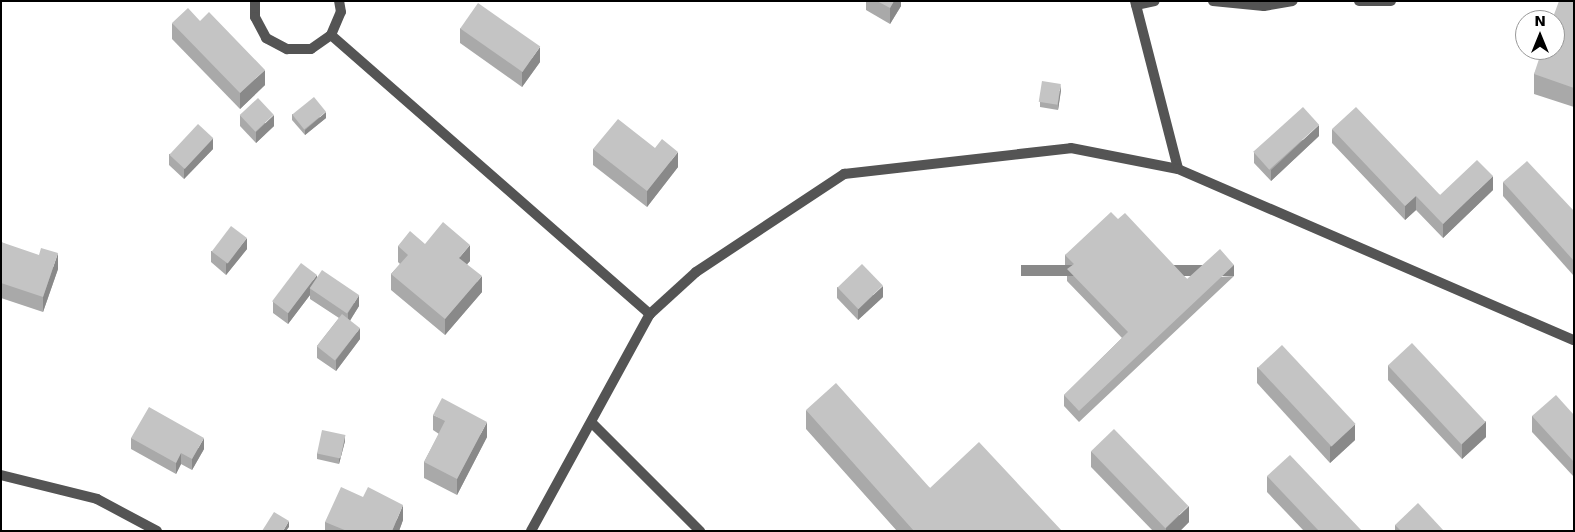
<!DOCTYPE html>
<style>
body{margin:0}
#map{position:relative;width:1575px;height:532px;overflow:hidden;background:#fff;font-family:"DejaVu Sans",sans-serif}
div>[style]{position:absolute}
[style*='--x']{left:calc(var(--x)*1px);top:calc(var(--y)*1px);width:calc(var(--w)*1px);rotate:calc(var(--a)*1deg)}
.lane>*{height:10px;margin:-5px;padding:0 5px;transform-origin:5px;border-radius:5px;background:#545454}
.wall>*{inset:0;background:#a9a9a9}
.shaded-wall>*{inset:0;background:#898989;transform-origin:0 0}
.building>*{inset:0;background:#c4c4c4;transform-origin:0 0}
span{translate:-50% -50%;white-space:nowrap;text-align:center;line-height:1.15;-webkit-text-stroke:4px #fff;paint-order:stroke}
.frame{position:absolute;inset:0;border:2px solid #000;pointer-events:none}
.north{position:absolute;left:1515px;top:10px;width:50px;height:50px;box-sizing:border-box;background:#fff;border:1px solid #999;border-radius:50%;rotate:0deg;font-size:14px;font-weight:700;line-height:20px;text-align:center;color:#000}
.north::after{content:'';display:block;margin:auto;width:18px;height:22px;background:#000;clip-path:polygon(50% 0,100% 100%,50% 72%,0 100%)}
</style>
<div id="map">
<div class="lane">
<i style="--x:255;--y:1;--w:16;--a:90"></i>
<i style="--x:255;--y:17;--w:24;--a:62"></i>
<i style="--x:266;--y:38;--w:24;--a:28"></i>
<i style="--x:287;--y:49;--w:24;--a:0"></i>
<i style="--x:311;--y:49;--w:24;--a:-35"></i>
<i style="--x:331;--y:35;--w:25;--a:-67"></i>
<i style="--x:341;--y:12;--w:11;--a:-100"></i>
<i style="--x:1135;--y:1;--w:173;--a:75.6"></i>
<i style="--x:1213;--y:1;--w:51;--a:5.6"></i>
<i style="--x:1264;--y:6;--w:29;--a:-10"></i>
<i style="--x:1359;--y:1;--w:32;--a:0"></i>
<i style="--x:1136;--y:5;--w:19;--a:-12"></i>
<i style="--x:331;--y:35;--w:424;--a:41.2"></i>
<i style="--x:592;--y:423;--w:153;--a:45"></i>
<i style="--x:1;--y:475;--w:99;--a:14"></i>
<i style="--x:97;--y:499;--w:68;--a:28.1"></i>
<i style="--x:531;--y:531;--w:247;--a:-61.3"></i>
<i style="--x:650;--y:314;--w:62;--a:-42.4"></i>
<i style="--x:696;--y:272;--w:178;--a:-33.5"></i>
<i style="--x:844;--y:174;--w:228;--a:-6.5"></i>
<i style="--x:1071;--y:148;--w:109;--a:11.1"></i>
<i style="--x:1178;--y:169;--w:431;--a:23.4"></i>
</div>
<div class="wall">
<i style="clip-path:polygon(866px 1px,901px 1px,901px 6px,890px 24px,866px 10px)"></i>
<i style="clip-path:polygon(1574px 1px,1574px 107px,1534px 94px,1534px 74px)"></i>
<i style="clip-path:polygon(172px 23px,265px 85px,240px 109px,172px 39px)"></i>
<i style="clip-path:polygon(460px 28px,540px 62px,522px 87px,460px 43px)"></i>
<i style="clip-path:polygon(1061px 90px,1058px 110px,1040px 107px,1040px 102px)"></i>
<i style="clip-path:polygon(292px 114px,326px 118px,305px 135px,292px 120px)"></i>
<i style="clip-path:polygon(240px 115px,274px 126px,256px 143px,240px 126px)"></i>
<i style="clip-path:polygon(1332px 129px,1440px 195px,1493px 190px,1443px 238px,1416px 210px,1405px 220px,1332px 143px)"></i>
<i style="clip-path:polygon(1319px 136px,1271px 181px,1254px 163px,1254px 152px)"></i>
<i style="clip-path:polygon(655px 148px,678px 167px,647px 207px,593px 165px,593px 149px)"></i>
<i style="clip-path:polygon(213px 149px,184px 179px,169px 165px,169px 154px)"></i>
<i style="clip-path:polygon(1503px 182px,1574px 211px,1574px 276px,1503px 196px)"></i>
<i style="clip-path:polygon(1118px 219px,1187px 279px,1234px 276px,1079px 422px,1064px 406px,1064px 395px,1122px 338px,1067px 281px,1067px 269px,1068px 269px,1065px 266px,1065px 255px)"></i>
<i style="clip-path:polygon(1px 242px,58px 269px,43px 312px,1px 298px)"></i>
<i style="clip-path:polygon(425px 244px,470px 261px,467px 264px,482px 292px,445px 335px,391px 290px,391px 274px,400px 264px,398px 262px,398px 246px)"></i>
<i style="clip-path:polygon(247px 249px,226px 275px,211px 262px,211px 251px)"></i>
<i style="clip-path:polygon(317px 278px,359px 306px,350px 320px,360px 339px,336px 371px,317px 358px,317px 346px,339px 318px,310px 299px,310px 295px,288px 324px,273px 313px,273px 302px)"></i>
<i style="clip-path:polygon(837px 287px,883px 297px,858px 320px,837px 298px)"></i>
<i style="clip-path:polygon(1388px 365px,1486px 437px,1462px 459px,1388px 380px)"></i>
<i style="clip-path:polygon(1257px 367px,1355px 440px,1330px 463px,1257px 383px)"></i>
<i style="clip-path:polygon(806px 410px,930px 488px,1062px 531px,897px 531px,806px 429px)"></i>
<i style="clip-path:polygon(433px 415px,487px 437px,457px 495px,424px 478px,424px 462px,439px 434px,433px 430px)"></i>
<i style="clip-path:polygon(1574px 415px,1574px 477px,1532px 432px,1532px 416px)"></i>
<i style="clip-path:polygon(131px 438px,204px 449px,192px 470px,181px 464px,176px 474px,131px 449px)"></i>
<i style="clip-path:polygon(345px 441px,339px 464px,317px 459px,317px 453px)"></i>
<i style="clip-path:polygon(1091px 451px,1189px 522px,1180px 531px,1153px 531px,1091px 467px)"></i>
<i style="clip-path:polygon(1267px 476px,1362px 531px,1304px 531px,1267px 492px)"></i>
<i style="clip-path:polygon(403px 520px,399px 531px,325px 531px,325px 522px)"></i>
<i style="clip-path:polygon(1395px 525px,1444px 531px,1395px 531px)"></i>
</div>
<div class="shaded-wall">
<i style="clip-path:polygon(894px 1px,901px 1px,901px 6px,890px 24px,890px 8px)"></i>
<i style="clip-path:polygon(540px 47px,540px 62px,522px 87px,522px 72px)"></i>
<i style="clip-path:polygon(265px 70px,265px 85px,240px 109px,240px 93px)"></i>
<i style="clip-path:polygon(1061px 84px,1061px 90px,1058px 110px,1058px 104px)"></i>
<i style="clip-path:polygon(326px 112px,326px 118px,305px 135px,305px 130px)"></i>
<i style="clip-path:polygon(274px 115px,274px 126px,256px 143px,256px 132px)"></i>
<i style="clip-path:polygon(1319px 125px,1319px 136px,1271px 181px,1271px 170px)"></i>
<i style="clip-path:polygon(213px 138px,213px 149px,184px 179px,184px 168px)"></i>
<i style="clip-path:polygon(678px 152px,678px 167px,647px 207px,647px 191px)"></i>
<i style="clip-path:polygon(1493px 176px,1493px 190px,1443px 238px,1443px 224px)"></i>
<i style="clip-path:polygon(1416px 196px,1416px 210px,1405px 220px,1405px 206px)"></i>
<i style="clip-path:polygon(247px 238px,247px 249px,226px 275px,226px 264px)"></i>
<i style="clip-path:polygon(470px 245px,470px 261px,459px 273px,459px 258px)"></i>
<i style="clip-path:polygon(58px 253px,58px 269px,43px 312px,43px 297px)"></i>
<i style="left:1234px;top:265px;width:11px;height:213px;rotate:90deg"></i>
<i style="clip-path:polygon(317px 275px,317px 286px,310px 288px,310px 295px,288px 324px,288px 313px)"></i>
<i style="clip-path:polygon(482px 276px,482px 292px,445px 335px,445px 319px)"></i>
<i style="clip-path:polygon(883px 286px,883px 297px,858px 320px,858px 309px)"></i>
<i style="clip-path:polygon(359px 295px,359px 306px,348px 324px,348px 313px)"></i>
<i style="clip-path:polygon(360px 328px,360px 339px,336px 371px,336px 360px)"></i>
<i style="clip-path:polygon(1486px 421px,1486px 437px,1462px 459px,1462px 443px)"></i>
<i style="clip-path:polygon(487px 422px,487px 437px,457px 495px,457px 479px)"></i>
<i style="clip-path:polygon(1355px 424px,1355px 440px,1330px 463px,1330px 447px)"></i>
<i style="clip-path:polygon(345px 435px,345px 441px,339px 464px,339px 458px)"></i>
<i style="clip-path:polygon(204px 438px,204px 449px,192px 470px,192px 459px)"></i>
<i style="clip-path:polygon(181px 453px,181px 464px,176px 474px,176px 463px)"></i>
<i style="clip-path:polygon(403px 505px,403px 520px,399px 531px,392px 531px)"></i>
<i style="clip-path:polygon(1189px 506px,1189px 522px,1180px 531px,1166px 531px,1166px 528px)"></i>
<i style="clip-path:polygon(289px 521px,289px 527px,286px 531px,283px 531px)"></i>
</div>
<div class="building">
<i style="clip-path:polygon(877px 1px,894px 1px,890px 8px)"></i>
<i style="clip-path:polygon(1559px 1px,1574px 1px,1574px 88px,1534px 74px,1542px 50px,1555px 50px,1555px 20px,1552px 20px)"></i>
<i style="left:478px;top:3px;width:76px;height:31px;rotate:35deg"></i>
<i style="clip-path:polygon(188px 8px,200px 21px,209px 12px,265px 70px,240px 93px,172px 23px)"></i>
<i style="left:1042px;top:81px;width:19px;height:21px;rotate:9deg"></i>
<i style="left:314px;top:97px;width:19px;height:28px;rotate:51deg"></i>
<i style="left:258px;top:98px;width:23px;height:25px;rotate:47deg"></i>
<i style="left:1303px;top:107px;width:24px;height:67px;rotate:48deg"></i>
<i style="clip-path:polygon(1356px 107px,1440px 195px,1477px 160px,1493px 176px,1443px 224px,1416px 196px,1405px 206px,1332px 129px)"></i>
<i style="clip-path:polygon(618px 119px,655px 148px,662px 139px,678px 152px,647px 191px,593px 149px)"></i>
<i style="left:198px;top:124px;width:21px;height:42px;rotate:43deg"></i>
<i style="clip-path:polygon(1527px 161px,1574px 211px,1574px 261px,1503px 182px)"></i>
<i style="clip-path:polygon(1111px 212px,1118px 219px,1125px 213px,1187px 279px,1220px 249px,1234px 265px,1079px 411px,1064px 395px,1128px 332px,1067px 269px,1074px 264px,1065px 255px)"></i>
<i style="clip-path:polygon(443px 222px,470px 245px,459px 258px,482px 276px,445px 319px,391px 274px,408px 255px,398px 246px,410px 231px,425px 244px)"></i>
<i style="left:231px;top:226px;width:20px;height:32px;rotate:37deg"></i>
<i style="clip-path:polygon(1px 242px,39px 255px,41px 248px,58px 253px,43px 297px,1px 283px)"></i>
<i style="left:301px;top:263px;width:20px;height:48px;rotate:37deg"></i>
<i style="left:862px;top:264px;width:30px;height:34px;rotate:46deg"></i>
<i style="left:322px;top:270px;width:45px;height:22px;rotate:34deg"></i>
<i style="left:342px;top:314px;width:23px;height:41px;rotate:38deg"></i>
<i style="left:1412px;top:343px;width:108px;height:33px;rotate:47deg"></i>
<i style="left:1282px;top:345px;width:108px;height:33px;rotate:47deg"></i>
<i style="clip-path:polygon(836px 383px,930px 488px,979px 442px,1062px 531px,914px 531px,806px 410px)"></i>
<i style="clip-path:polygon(1556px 395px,1574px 415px,1574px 462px,1532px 416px)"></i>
<i style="clip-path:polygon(442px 398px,487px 422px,457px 479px,424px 462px,445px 421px,433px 415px)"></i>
<i style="clip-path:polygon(149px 407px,204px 438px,192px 459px,181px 453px,176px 463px,131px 438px)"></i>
<i style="left:1114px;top:429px;width:107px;height:32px;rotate:46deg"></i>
<i style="left:322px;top:430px;width:24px;height:24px;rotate:12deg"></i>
<i style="clip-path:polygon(1290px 455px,1362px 531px,1319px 531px,1267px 476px)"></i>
<i style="clip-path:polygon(341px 487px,363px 497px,368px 487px,403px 505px,392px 531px,347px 531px,325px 522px)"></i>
<i style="clip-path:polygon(1418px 503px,1444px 531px,1401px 531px,1395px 525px)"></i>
<i style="clip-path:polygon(274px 512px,289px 521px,283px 531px,262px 531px)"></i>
</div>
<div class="frame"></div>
<div class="north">N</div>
</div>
